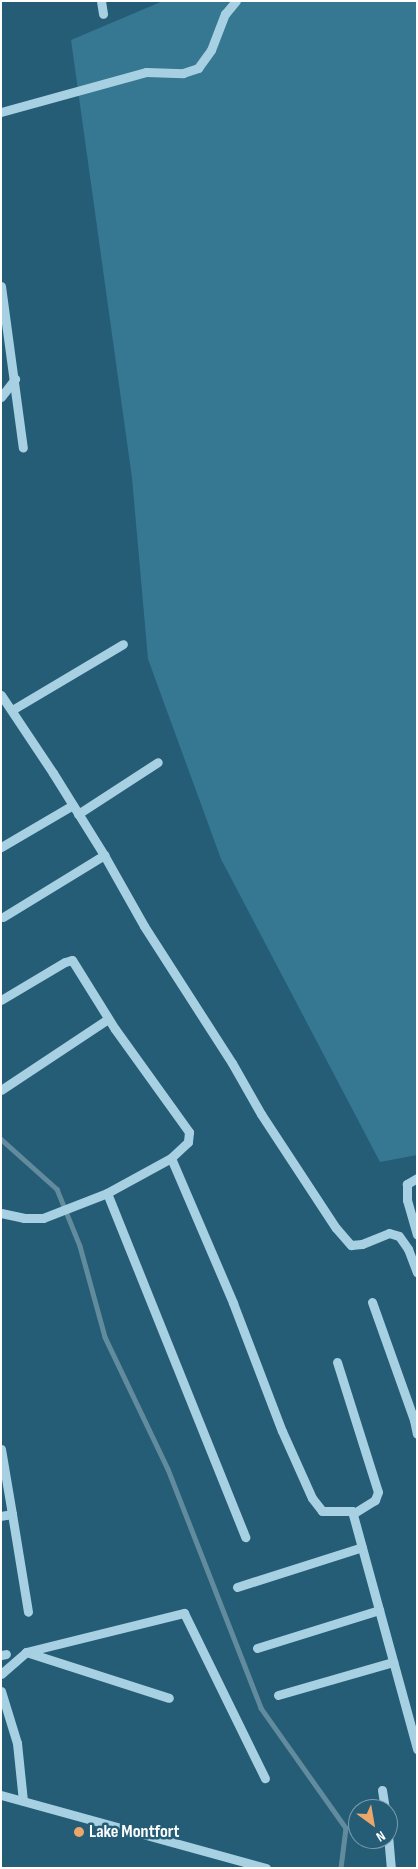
<!DOCTYPE html>
<style>
body{margin:0}
#map{position:relative;width:418px;height:1869px;overflow:hidden;background:#255d77;font-family:"Sofia Sans Condensed",sans-serif}
div>[style]{position:absolute}
[style*='--x']{left:calc(var(--x)*1px);top:calc(var(--y)*1px);width:calc(var(--w)*1px);rotate:calc(var(--a)*1deg)}
.green>*{inset:0;background:#367792}
.stream>*{height:4.5px;margin:-2.25px;padding:0 2.25px;transform-origin:2.25px;border-radius:2.25px;background:#628c9e}
.minor>*{height:9px;margin:-4.5px;padding:0 4.5px;transform-origin:4.5px;border-radius:4.5px;background:#a7d1e2}
.dots>*{width:14px;height:14px;translate:-50% -50%;box-sizing:border-box;border:2px solid #255d77;border-radius:50%}
span{translate:-50% -50%;white-space:nowrap;text-align:center;line-height:1.15;-webkit-text-stroke:5px #255d77;paint-order:stroke}
.poi-label{font-size:18px;color:#fff;font-weight:700}
.left{translate:0 -50%;text-align:left}
.frame{position:absolute;inset:0;border:2px solid #fff;pointer-events:none}
.north{position:absolute;left:348px;top:1799px;width:50px;height:50px;box-sizing:border-box;background:#255d77;border:1px solid #7c9ead;border-radius:50%;rotate:148deg;font-size:14px;font-weight:700;line-height:20px;text-align:center;color:#fff}
.north::after{content:'';display:block;margin:auto;width:18px;height:22px;background:#eba66c;clip-path:polygon(50% 0,100% 100%,50% 72%,0 100%)}
</style>
<div id="map">
<div class="green">
<i style="clip-path:polygon(163px 1px,417px 1px,417px 1155px,380px 1162px,221px 859px,148px 659px,132px 478px,71px 40px)"></i>
</div>
<div class="stream">
<i style="--x:1;--y:1139;--w:75;--a:41.8"></i>
<i style="--x:57;--y:1189;--w:61;--a:68"></i>
<i style="--x:80;--y:1246;--w:94;--a:74.6"></i>
<i style="--x:105;--y:1337;--w:146;--a:64.5"></i>
<i style="--x:168;--y:1469;--w:256;--a:68.7"></i>
<i style="--x:261;--y:1708;--w:147;--a:54.7"></i>
<i style="--x:346;--y:1828;--w:40;--a:97.1"></i>
</div>
<div class="minor">
<i style="--x:101;--y:1;--w:13;--a:81"></i>
<i style="--x:1;--y:112;--w:150;--a:-15.4"></i>
<i style="--x:146;--y:72;--w:37;--a:2"></i>
<i style="--x:183;--y:73;--w:16;--a:-18"></i>
<i style="--x:198;--y:68;--w:22;--a:-54"></i>
<i style="--x:211;--y:50;--w:39;--a:-69"></i>
<i style="--x:225;--y:14;--w:17;--a:-50"></i>
<i style="--x:1;--y:286;--w:163;--a:82.3"></i>
<i style="--x:1;--y:397;--w:23;--a:-52"></i>
<i style="--x:1;--y:695;--w:94;--a:56.3"></i>
<i style="--x:53;--y:773;--w:97;--a:58.1"></i>
<i style="--x:104;--y:855;--w:81;--a:60.6"></i>
<i style="--x:144;--y:926;--w:163;--a:57.3"></i>
<i style="--x:232;--y:1063;--w:59;--a:60.4"></i>
<i style="--x:261;--y:1114;--w:136;--a:56.7"></i>
<i style="--x:336;--y:1228;--w:23;--a:49"></i>
<i style="--x:351;--y:1245;--w:11;--a:-5"></i>
<i style="--x:362;--y:1244;--w:29;--a:-22"></i>
<i style="--x:389;--y:1233;--w:10;--a:17"></i>
<i style="--x:399;--y:1236;--w:16;--a:55"></i>
<i style="--x:408;--y:1249;--w:25;--a:69"></i>
<i style="--x:12;--y:710;--w:129;--a:-30.7"></i>
<i style="--x:78;--y:814;--w:95;--a:-33"></i>
<i style="--x:1;--y:847;--w:83;--a:-30.3"></i>
<i style="--x:3;--y:917;--w:119;--a:-31.5"></i>
<i style="--x:1;--y:1000;--w:74;--a:-30.7"></i>
<i style="--x:65;--y:962;--w:7;--a:-16"></i>
<i style="--x:72;--y:960;--w:81;--a:58.1"></i>
<i style="--x:115;--y:1029;--w:127;--a:54.3"></i>
<i style="--x:189;--y:1132;--w:10;--a:96"></i>
<i style="--x:188;--y:1142;--w:23;--a:137"></i>
<i style="--x:171;--y:1158;--w:158;--a:66.8"></i>
<i style="--x:233;--y:1303;--w:137;--a:69.1"></i>
<i style="--x:282;--y:1431;--w:73;--a:65.9"></i>
<i style="--x:312;--y:1498;--w:16;--a:52"></i>
<i style="--x:322;--y:1511;--w:30;--a:0"></i>
<i style="--x:352;--y:1511;--w:247;--a:74.7"></i>
<i style="--x:1;--y:1090;--w:128;--a:-33.6"></i>
<i style="--x:417;--y:1178;--w:12;--a:149"></i>
<i style="--x:407;--y:1184;--w:16;--a:90"></i>
<i style="--x:407;--y:1200;--w:36;--a:74"></i>
<i style="--x:107;--y:1193;--w:371;--a:68.1"></i>
<i style="--x:1;--y:1213;--w:24;--a:12"></i>
<i style="--x:24;--y:1218;--w:19;--a:0"></i>
<i style="--x:43;--y:1218;--w:69;--a:-21.3"></i>
<i style="--x:107;--y:1193;--w:73;--a:-28.7"></i>
<i style="--x:372;--y:1302;--w:125;--a:70.4"></i>
<i style="--x:414;--y:1420;--w:14;--a:78"></i>
<i style="--x:337;--y:1362;--w:136;--a:72.5"></i>
<i style="--x:378;--y:1492;--w:9;--a:111"></i>
<i style="--x:375;--y:1500;--w:26;--a:148"></i>
<i style="--x:1;--y:1449;--w:66;--a:80.4"></i>
<i style="--x:12;--y:1514;--w:11;--a:170"></i>
<i style="--x:12;--y:1514;--w:99;--a:80.7"></i>
<i style="--x:237;--y:1587;--w:131;--a:-17.7"></i>
<i style="--x:257;--y:1648;--w:128;--a:-17.3"></i>
<i style="--x:26;--y:1652;--w:150;--a:17.8"></i>
<i style="--x:1;--y:1655;--w:5;--a:-11"></i>
<i style="--x:1;--y:1674;--w:33;--a:-41"></i>
<i style="--x:26;--y:1652;--w:163;--a:-13.9"></i>
<i style="--x:184;--y:1613;--w:184;--a:63.9"></i>
<i style="--x:1;--y:1691;--w:54;--a:72.9"></i>
<i style="--x:17;--y:1743;--w:58;--a:84.1"></i>
<i style="--x:278;--y:1695;--w:120;--a:-16"></i>
<i style="--x:382;--y:1790;--w:19;--a:81"></i>
<i style="--x:1;--y:1795;--w:275;--a:15.4"></i>
<i style="--x:388;--y:1835;--w:33;--a:85"></i>
</div>
<div class="dots">
<i style="left:79px;top:1832px;background:#eba66c"></i>
</div>
<div class="poi-label">
<span class="left" style="left:89px;top:1832px">Lake Montfort</span>
</div>
<div class="frame"></div>
<div class="north">N</div>
</div>
